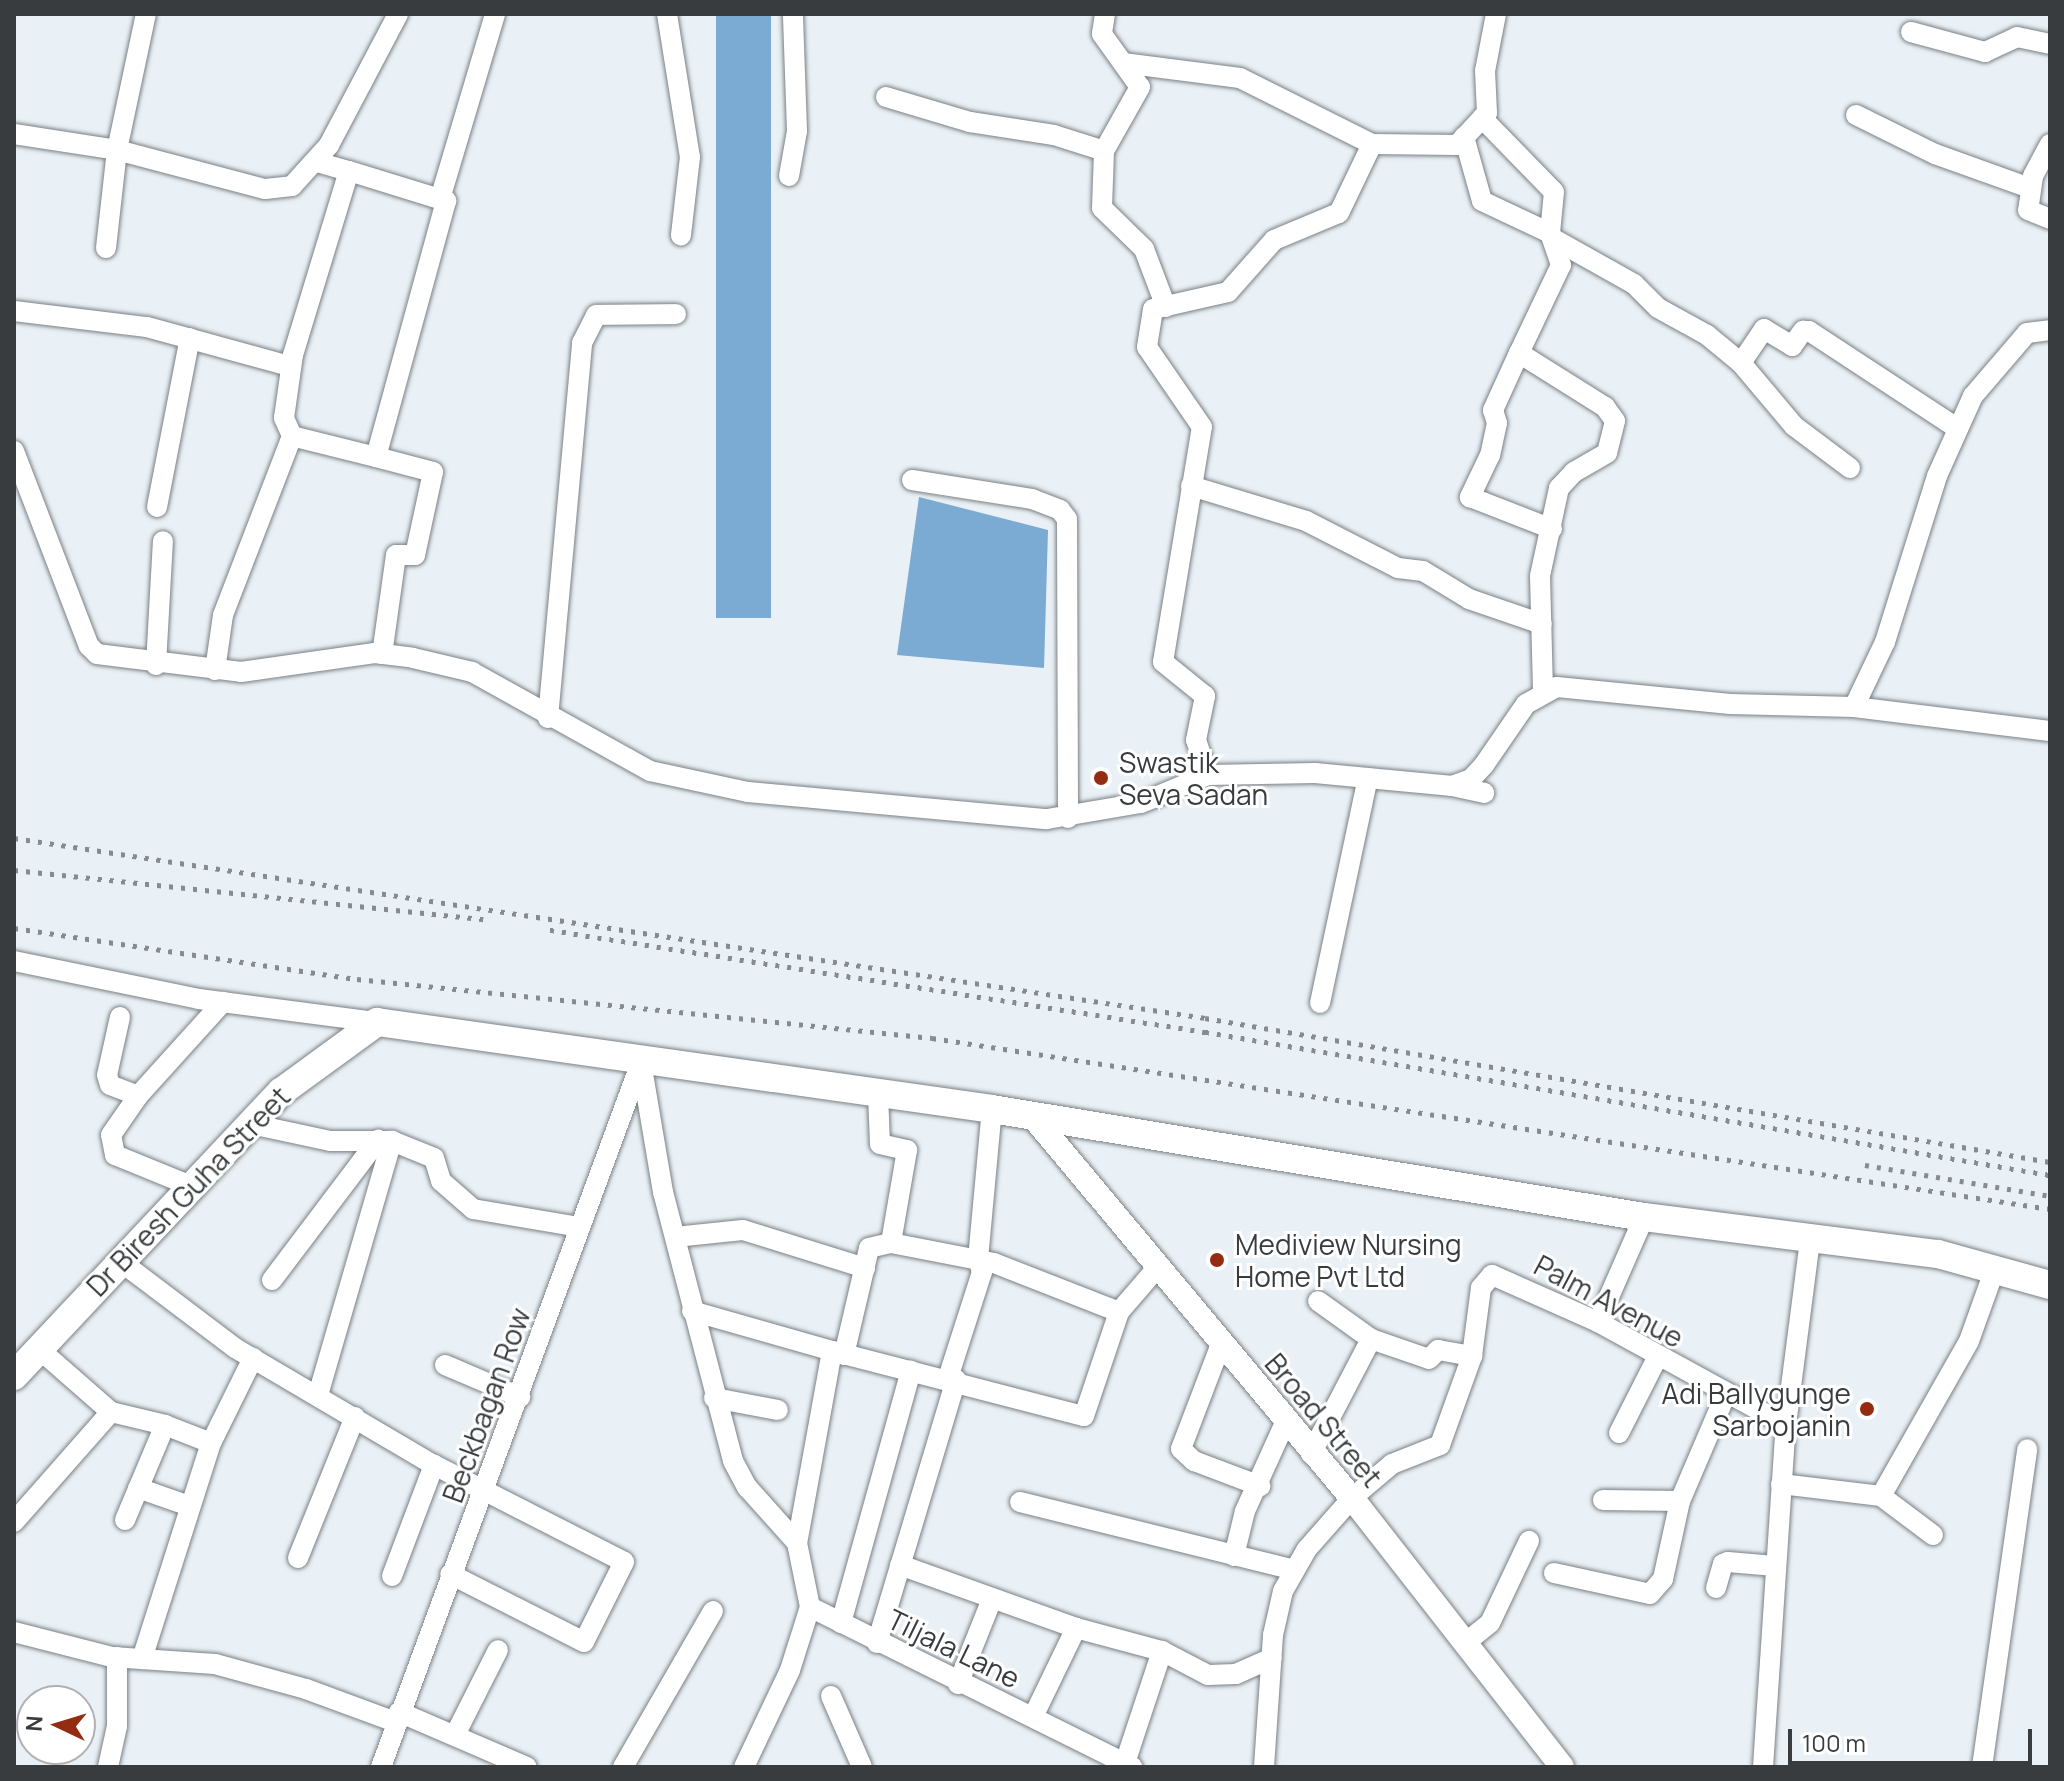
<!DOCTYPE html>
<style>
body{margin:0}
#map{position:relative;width:2064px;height:1781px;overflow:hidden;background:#eaf1f6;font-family:Manrope,sans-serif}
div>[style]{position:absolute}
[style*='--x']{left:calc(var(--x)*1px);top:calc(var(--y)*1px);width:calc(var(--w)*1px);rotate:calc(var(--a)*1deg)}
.water>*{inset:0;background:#7baad2;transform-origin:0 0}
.roads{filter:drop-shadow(0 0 2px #7a8085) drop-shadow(0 0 2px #7a8085)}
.minor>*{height:20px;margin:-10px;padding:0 10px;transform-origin:10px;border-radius:10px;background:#fff}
.tertiary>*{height:24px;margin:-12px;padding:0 12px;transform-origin:12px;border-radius:12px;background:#fff}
.secondary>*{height:28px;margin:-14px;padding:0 14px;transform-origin:14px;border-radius:14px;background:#fff}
.rail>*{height:5px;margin-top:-2.5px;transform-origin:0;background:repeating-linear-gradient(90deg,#878b8f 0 4px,transparent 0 12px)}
.dots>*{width:22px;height:22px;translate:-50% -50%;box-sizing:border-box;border:4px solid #fff;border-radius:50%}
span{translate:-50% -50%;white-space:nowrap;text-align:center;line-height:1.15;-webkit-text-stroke:6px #fff;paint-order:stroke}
.poi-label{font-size:28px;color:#393c3e}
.left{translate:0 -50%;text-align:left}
.right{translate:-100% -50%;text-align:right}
.street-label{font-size:28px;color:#393c3e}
.frame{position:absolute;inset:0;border:16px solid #393c3e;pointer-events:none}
.north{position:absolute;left:16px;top:1685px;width:80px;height:80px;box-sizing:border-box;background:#fff;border:2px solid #b0b1b2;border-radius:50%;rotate:274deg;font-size:22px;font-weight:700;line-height:32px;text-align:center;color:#393c3e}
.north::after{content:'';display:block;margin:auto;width:28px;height:36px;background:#942c11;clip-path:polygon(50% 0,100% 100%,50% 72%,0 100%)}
.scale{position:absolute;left:1788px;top:1729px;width:244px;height:36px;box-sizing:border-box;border:4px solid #393c3e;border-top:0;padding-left:10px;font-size:24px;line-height:28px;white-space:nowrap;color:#393c3e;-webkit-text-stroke:6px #fff;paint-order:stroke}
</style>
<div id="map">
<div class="water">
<i style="left:716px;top:14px;width:55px;height:604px"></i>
<i style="clip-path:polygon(919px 497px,1048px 530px,1044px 668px,897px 655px)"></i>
</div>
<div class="roads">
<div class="minor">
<i style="--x:667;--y:14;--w:145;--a:80.9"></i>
<i style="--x:690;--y:157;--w:79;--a:96.6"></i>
<i style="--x:1105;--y:14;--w:20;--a:99"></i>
<i style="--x:1102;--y:34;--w:65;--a:54.4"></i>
<i style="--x:1140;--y:87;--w:73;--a:119.4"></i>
<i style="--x:1104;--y:151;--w:57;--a:92"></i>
<i style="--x:1102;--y:208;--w:59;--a:44.3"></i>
<i style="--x:1144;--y:249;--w:62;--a:69.2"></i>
<i style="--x:1911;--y:32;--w:77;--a:15.1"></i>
<i style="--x:1985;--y:52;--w:35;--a:-25"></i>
<i style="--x:2017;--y:37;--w:34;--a:12"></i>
<i style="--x:1123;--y:63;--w:118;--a:7.3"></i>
<i style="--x:1240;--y:78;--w:148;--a:26.6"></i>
<i style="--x:886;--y:97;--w:88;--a:16.6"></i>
<i style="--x:970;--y:122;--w:85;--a:8.8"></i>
<i style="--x:1054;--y:135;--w:52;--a:17.7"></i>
<i style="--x:1856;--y:115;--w:88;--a:26.3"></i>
<i style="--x:1935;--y:154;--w:101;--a:19.7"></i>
<i style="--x:1482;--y:118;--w:103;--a:45.8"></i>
<i style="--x:1554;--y:192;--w:41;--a:95.6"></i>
<i style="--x:14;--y:134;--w:104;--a:8.8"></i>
<i style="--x:117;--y:150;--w:153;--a:14.8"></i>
<i style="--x:265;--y:189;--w:27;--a:-6"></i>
<i style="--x:292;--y:186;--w:55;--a:-47.9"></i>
<i style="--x:329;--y:145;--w:148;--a:-62.2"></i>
<i style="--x:1464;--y:137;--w:66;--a:74.3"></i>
<i style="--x:1482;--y:201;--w:75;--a:25.2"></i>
<i style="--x:1550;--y:233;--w:34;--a:71"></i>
<i style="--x:1561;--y:265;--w:98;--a:115.5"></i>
<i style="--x:1519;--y:353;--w:102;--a:32.1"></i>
<i style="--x:1605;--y:407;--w:17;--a:54"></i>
<i style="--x:1615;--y:421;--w:33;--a:104"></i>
<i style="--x:1607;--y:453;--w:38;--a:150"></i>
<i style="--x:1574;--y:472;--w:22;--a:133"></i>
<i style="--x:1559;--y:488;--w:90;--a:102.2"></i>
<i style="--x:1540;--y:576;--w:116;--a:88.5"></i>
<i style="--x:2050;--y:144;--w:36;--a:118"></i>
<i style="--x:2033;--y:176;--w:34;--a:98"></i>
<i style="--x:2028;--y:210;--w:24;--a:22"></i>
<i style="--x:317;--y:162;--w:33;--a:16"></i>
<i style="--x:349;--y:171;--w:102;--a:17.2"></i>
<i style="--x:446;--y:201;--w:265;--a:105.3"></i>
<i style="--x:376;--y:457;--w:87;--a:-166"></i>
<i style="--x:292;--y:436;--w:20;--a:-114"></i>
<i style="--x:284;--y:418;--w:64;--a:-81.9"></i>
<i style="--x:293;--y:355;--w:192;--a:-73.1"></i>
<i style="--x:789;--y:176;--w:46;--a:-79.9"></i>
<i style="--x:797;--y:131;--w:117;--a:-92"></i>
<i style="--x:440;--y:199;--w:193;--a:-73.4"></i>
<i style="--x:1552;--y:238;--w:94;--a:29.3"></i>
<i style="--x:1634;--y:284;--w:34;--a:45"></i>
<i style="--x:1658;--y:308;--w:56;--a:28.9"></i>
<i style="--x:1707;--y:335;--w:44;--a:39.5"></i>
<i style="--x:1741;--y:363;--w:41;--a:-55.9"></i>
<i style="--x:1764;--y:329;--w:33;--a:31"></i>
<i style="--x:1792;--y:346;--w:19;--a:-54"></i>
<i style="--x:1803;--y:331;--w:6;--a:0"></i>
<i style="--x:1809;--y:331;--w:178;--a:33.3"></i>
<i style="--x:106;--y:248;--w:99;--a:-83.6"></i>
<i style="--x:117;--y:150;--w:139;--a:-78"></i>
<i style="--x:14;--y:311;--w:134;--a:6.9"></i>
<i style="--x:147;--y:327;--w:148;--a:15.3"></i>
<i style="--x:1519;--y:353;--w:63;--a:114.5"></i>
<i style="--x:1493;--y:410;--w:14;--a:73"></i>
<i style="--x:1497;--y:423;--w:33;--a:102"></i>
<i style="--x:1490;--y:455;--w:47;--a:115.5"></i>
<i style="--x:1470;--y:497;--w:88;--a:21.3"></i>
<i style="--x:1741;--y:363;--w:82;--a:49.9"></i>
<i style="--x:1794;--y:426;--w:70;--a:36.9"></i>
<i style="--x:14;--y:451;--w:209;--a:69"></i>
<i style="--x:89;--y:646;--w:11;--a:45"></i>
<i style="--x:97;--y:654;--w:145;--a:7.1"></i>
<i style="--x:241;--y:672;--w:135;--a:-8.1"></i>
<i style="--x:375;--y:653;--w:38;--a:7"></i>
<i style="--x:413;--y:658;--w:61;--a:13.3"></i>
<i style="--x:472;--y:672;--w:204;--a:29.1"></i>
<i style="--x:650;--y:771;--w:100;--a:12.1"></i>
<i style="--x:748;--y:792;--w:300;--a:5.2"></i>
<i style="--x:1047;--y:819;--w:95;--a:-9.7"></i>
<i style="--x:1141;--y:803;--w:73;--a:-22.7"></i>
<i style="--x:1208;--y:775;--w:107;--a:-1.1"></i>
<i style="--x:1315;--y:773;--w:138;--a:5.4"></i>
<i style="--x:1452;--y:786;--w:20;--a:-20"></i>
<i style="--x:1471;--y:779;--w:19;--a:-47"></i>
<i style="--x:1484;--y:765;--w:74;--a:-55.5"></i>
<i style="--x:1526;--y:704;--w:35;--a:-29"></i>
<i style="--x:1557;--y:687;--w:174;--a:5.6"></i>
<i style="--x:1730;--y:704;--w:124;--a:1.4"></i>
<i style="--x:1854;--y:707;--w:197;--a:7"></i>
<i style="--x:376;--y:457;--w:59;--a:14.7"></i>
<i style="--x:433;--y:472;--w:85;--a:102.2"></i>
<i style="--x:415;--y:555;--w:19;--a:180"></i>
<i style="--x:396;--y:555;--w:100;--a:98"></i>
<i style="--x:912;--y:480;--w:121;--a:9"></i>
<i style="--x:1032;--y:499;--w:30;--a:21"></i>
<i style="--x:1060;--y:510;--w:11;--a:52"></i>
<i style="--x:1067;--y:519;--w:299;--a:89.8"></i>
<i style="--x:1191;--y:486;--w:120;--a:16.9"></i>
<i style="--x:1306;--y:521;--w:103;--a:27.1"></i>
<i style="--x:1398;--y:568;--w:25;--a:7"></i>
<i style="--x:1423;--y:571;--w:54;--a:31.3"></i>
<i style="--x:1469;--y:599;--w:77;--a:18.9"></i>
<i style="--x:157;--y:507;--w:172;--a:-79"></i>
<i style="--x:156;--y:665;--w:124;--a:-86.8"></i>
<i style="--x:215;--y:670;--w:56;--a:-81.7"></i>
<i style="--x:223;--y:615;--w:192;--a:-68.9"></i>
<i style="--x:1854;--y:707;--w:72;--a:-64.5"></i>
<i style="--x:1885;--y:642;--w:174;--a:-72.6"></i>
<i style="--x:1937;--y:476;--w:88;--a:-65.8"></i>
<i style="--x:1973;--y:396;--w:83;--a:-49.4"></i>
<i style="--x:2027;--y:333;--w:23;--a:-7"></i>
<i style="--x:548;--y:718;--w:377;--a:-84.8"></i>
<i style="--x:582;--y:343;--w:31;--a:-63"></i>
<i style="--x:596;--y:315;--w:80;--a:-0.7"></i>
<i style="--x:1208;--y:775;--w:37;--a:-109"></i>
<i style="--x:1196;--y:740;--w:45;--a:-78.4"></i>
<i style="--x:1205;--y:696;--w:54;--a:-141"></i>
<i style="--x:1163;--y:662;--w:238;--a:-80.6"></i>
<i style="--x:1202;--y:427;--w:97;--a:-124.5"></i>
<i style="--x:1147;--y:347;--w:38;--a:-81"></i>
<i style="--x:1153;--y:309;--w:77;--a:-12.8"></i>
<i style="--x:1228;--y:292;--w:69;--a:-48.5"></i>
<i style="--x:1274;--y:240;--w:70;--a:-22.6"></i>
<i style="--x:1339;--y:213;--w:76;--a:-64.4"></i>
<i style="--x:1372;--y:144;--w:85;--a:0.7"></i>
<i style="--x:1457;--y:145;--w:44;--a:-46.8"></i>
<i style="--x:1487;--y:113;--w:42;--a:-92.7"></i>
<i style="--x:1485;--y:71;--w:58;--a:-79.1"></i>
<i style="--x:1452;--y:786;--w:33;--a:12"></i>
<i style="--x:14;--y:961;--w:189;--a:11.6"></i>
<i style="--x:199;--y:999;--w:179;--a:7.4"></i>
<i style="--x:1320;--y:1003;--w:230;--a:-78"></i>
<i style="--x:120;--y:1017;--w:59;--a:102.6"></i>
<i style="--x:107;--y:1075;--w:10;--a:73"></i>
<i style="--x:110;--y:1085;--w:30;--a:21"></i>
<i style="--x:641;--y:1062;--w:132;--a:80.4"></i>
<i style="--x:663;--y:1192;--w:278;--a:75.4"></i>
<i style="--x:733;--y:1461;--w:30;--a:62"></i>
<i style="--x:747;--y:1487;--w:75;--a:48.2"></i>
<i style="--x:797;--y:1543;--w:65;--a:78.5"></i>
<i style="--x:810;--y:1607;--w:360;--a:26.4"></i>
<i style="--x:878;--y:1093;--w:51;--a:87.8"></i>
<i style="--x:880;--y:1144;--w:28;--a:13"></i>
<i style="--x:907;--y:1150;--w:94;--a:99.8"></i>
<i style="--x:891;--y:1243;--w:105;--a:11"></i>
<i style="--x:994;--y:1263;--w:134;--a:21.4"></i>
<i style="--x:251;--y:1124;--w:81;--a:12.1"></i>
<i style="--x:330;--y:1141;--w:62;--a:0"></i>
<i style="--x:392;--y:1141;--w:45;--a:22"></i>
<i style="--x:434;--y:1158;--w:24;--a:73"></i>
<i style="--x:441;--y:1181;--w:43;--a:41.2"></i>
<i style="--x:473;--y:1209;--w:108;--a:9.6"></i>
<i style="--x:191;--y:1186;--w:82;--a:-157.8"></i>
<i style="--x:115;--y:1155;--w:20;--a:-101"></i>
<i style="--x:111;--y:1135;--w:47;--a:-55.3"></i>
<i style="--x:138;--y:1096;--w:127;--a:-47.9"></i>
<i style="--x:675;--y:1237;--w:68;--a:-5.9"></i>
<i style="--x:743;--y:1230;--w:128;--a:17.3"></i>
<i style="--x:120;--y:1261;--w:144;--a:37.1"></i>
<i style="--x:235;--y:1348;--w:231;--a:30.5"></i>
<i style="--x:434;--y:1465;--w:213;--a:27"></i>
<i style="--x:624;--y:1562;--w:89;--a:116.6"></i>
<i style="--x:584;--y:1642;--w:150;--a:-153.1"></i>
<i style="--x:272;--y:1280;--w:176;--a:-52.9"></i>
<i style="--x:692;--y:1311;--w:146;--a:15.9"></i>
<i style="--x:832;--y:1351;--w:195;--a:100.3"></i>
<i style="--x:1598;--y:1322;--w:115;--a:-66.3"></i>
<i style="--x:1371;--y:1339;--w:61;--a:19"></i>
<i style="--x:1429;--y:1359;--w:13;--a:-45"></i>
<i style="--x:1438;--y:1350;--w:35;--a:10"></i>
<i style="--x:1221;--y:1344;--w:112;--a:110.9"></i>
<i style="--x:1181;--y:1449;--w:18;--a:43"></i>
<i style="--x:1194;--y:1461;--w:71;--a:20.7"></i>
<i style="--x:39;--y:1349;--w:96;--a:41.2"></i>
<i style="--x:111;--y:1412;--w:56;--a:13.5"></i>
<i style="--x:832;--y:1351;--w:260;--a:14.5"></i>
<i style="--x:1084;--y:1416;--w:110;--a:-71.4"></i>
<i style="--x:1119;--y:1312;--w:58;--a:-49.2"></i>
<i style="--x:844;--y:1355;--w:110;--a:-76.8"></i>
<i style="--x:869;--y:1248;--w:23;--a:-13"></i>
<i style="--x:445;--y:1365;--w:82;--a:23.1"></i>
<i style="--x:948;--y:1378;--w:111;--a:-72.2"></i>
<i style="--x:982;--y:1272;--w:14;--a:-107"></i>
<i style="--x:978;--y:1259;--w:151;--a:-84.7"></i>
<i style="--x:318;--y:1395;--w:265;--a:-73.8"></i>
<i style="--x:714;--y:1398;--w:65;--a:10.6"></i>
<i style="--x:1619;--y:1433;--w:84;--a:-63.1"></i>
<i style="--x:1311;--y:1454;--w:130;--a:-62.4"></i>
<i style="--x:1371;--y:1339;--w:65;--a:-144.4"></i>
<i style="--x:1781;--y:1484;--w:101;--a:6.8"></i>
<i style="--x:1881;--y:1496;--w:178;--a:-60.4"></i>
<i style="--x:1969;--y:1341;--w:74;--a:-70.3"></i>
<i style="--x:138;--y:1488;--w:54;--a:19.4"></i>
<i style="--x:1881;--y:1496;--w:65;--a:36.9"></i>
<i style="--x:1603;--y:1500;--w:77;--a:0.7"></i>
<i style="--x:1680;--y:1501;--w:114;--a:-66.8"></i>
<i style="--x:1020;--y:1502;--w:283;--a:13.9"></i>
<i style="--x:125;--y:1520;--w:103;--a:-67.2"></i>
<i style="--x:165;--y:1425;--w:49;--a:21.4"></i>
<i style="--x:14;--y:1522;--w:147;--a:-48.6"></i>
<i style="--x:1234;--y:1556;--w:46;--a:-76.3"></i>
<i style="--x:1245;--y:1511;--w:97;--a:-65.6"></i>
<i style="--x:298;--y:1558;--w:152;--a:-68"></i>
<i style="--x:900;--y:1565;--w:187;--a:19.7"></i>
<i style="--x:1076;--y:1628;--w:89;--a:15"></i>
<i style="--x:1162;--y:1651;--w:52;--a:27.6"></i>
<i style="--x:1208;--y:1675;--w:28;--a:-2"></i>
<i style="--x:1236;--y:1674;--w:39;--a:-24"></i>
<i style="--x:1554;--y:1573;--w:98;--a:12.3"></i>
<i style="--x:1650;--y:1594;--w:20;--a:-49"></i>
<i style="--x:1663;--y:1579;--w:80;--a:-77.7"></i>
<i style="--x:392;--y:1576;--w:119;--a:-69.3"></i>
<i style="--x:1716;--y:1588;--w:25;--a:-74"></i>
<i style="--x:1723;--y:1564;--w:5;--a:-22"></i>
<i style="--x:1728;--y:1562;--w:47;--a:4.9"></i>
<i style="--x:841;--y:1623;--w:262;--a:-74.5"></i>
<i style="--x:14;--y:1632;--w:101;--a:14.3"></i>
<i style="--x:112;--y:1657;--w:103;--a:3.9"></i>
<i style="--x:215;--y:1664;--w:94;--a:15.4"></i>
<i style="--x:306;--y:1689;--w:95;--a:20.3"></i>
<i style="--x:877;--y:1643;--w:275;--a:-73.3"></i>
<i style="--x:1464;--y:1644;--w:33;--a:-39"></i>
<i style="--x:1490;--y:1623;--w:91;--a:-64.6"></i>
<i style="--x:142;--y:1659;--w:227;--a:-72.3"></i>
<i style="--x:211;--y:1443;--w:95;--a:-63.7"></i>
<i style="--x:958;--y:1684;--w:92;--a:-68.2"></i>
<i style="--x:831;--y:1696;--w:77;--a:66.4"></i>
<i style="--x:399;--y:1712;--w:139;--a:23.3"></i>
<i style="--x:1033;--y:1717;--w:99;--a:-64.2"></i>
<i style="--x:455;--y:1735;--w:95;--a:-63.2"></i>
<i style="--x:1125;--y:1763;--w:118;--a:-71.7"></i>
<i style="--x:108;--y:1767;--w:42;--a:-77.6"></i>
<i style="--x:117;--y:1726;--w:69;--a:-90"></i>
<i style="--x:381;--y:1767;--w:748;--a:-69.75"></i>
<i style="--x:623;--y:1767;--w:180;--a:-60"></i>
<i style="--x:744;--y:1767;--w:107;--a:-64.6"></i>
<i style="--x:790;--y:1670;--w:66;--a:-72.4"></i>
<i style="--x:1264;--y:1767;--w:132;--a:-86.1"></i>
<i style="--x:1273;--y:1635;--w:45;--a:-77.2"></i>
<i style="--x:1283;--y:1591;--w:48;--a:-60.3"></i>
<i style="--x:1307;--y:1549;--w:68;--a:-48.6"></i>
<i style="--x:1352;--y:1498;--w:52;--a:-40.4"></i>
<i style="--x:1392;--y:1464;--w:52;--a:-21.6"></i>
<i style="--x:1440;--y:1445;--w:95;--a:-70.2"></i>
<i style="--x:1472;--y:1356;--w:69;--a:-82.5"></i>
<i style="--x:1481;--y:1288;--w:17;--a:-50"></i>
<i style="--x:1492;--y:1275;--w:116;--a:23.9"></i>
<i style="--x:1598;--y:1322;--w:214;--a:28.7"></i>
<i style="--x:1763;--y:1767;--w:343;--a:-86.2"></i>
<i style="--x:1786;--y:1425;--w:187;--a:-82.6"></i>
<i style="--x:1982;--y:1767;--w:321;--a:-81.9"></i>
</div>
<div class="tertiary">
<i style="--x:1034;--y:1118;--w:496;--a:50.1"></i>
<i style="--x:1352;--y:1498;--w:341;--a:52"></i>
</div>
<div class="secondary">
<i style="--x:14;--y:1376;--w:390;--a:-46.8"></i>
<i style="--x:281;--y:1092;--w:119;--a:-36.1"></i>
<i style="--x:377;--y:1022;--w:621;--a:8.05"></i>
<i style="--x:992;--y:1109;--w:661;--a:9.41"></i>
<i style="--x:1644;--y:1217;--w:296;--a:7.2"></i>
<i style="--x:1938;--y:1254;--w:116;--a:15.5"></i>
</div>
</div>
<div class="rail">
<i style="--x:14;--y:838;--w:1205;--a:8.59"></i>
<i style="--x:1205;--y:1018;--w:857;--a:9.67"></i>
<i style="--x:14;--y:870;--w:472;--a:6"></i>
<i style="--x:14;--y:928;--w:347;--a:8.5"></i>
<i style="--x:357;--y:979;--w:578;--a:5.86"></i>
<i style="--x:932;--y:1038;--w:1131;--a:8.7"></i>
<i style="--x:550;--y:930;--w:663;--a:8.85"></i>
<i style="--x:1205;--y:1032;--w:857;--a:9.61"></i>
<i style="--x:1865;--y:1165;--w:188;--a:9.5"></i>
</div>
<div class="dots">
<i style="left:1101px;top:778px;background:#942c11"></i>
<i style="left:1217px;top:1260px;background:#942c11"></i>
<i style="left:1867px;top:1409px;background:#942c11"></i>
</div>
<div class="poi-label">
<span class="left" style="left:1119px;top:778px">Swastik<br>Seva Sadan</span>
<span class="left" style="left:1235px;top:1260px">Mediview Nursing<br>Home Pvt Ltd</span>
<span class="right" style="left:1851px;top:1409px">Adi Ballygunge<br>Sarbojanin</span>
</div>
<div class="street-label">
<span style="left:188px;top:1191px;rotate:-46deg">Dr Biresh Guha Street</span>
<span style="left:1609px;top:1301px;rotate:28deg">Palm Avenue</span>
<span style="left:486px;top:1405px;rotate:-70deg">Beckbagan Row</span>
<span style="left:1324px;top:1420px;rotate:50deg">Broad Street</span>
<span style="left:954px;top:1648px;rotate:26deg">Tiljala Lane</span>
</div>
<div class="frame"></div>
<div class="north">N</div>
<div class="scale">100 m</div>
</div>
